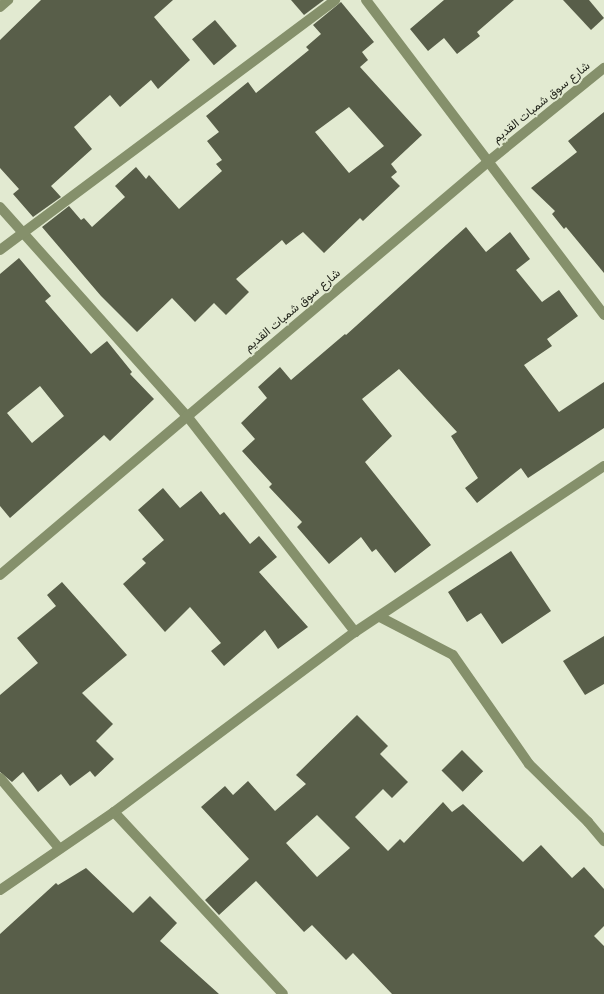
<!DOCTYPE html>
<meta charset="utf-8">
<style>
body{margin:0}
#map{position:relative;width:604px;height:994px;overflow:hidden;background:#e2ead1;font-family:"PT Sans",Vazirmatn,sans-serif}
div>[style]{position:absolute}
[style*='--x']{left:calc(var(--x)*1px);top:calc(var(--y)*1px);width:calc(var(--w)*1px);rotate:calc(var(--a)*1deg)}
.building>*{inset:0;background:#585e49;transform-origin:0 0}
.street>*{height:10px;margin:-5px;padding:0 5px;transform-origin:5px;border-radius:5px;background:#85906b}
span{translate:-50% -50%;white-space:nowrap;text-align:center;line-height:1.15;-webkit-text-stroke:4px #e2ead1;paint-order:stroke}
.street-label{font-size:12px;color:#1f2118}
</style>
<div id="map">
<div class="building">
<i style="clip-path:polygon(41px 0,173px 0,154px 17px,190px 60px,158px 89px,151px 80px,120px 107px,110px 95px,74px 127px,92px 149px,51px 186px,61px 197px,33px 217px,13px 194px,19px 189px,0 168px,0 40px)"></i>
<i style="clip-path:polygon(291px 0,324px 0,304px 15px)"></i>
<i style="clip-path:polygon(444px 0,514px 0,477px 32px,480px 36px,457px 54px,444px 38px,428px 51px,410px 29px)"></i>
<i style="clip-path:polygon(563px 0,589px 0,604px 18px,591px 30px)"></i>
<i style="clip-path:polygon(evenodd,341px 2px,374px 42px,362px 52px,368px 60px,360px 67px,422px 135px,391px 164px,397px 172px,391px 177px,400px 186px,363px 221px,360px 218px,324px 253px,303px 232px,286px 245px,282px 240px,236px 279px,249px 292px,226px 315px,214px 303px,195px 322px,172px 298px,137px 332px,101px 296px,42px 227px,69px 206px,81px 220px,84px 218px,92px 227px,125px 197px,115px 186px,136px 167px,146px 179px,149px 175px,179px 209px,222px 171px,216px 164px,222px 160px,207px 141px,219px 132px,206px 116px,248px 82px,256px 93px,309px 50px,306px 47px,321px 34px,313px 25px,341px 2px,349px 107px,384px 146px,349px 173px,315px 132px,349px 107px)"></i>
<i style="left:215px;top:20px;width:34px;height:30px;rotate:50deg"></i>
<i style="clip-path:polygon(604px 112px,604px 273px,566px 227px,564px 229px,552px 214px,555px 211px,531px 188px,577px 152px,568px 141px)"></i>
<i style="clip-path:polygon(466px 227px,486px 252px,510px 232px,530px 259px,516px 270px,542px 302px,559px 290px,578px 316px,547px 339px,552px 346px,524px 365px,559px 412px,604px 382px,604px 428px,528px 478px,521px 468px,477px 503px,465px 488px,478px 478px,451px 436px,457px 432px,399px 369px,362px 399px,392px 436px,365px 462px,431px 545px,395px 573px,376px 549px,372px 552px,361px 537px,329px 564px,297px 527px,302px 522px,269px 487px,272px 484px,242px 451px,255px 439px,241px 423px,267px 398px,258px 387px,280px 367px,291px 380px,345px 334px,346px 335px)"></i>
<i style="clip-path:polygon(evenodd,19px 258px,51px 296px,45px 301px,91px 354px,107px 341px,132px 372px,130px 374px,154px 399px,110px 441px,104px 435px,10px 518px,0 506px,0 274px,19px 258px,40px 386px,64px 416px,32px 443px,7px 413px,40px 386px)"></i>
<i style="clip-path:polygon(163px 488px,180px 508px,201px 491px,220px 515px,224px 512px,250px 544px,259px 536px,277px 557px,259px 572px,308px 627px,278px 649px,265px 630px,224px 666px,211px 651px,221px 643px,190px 607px,165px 632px,123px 584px,146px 563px,142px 559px,164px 540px,138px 510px)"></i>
<i style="clip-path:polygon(511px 551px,551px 611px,502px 644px,481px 613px,467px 622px,448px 592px)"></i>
<i style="clip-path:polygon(62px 582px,127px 655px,82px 693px,113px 724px,96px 741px,114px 759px,95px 777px,90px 771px,70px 786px,61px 774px,38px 792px,23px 772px,12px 782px,0 772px,0 695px,38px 663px,17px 638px,56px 606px,47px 595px)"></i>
<i style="clip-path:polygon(604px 636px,604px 684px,585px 695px,563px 661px)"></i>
<i style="clip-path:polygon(evenodd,357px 715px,388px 746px,380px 754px,408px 782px,392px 798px,383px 789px,355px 817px,388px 851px,400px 839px,404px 843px,443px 802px,452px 812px,463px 804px,523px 862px,541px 845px,572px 878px,584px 867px,604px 889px,604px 926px,594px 936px,604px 946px,604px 994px,392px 994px,353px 953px,346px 960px,312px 925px,304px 932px,256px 881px,219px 915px,205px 900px,249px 859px,201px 807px,225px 786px,233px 795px,248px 781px,275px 811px,306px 784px,296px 775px,357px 715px,317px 815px,350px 848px,317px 877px,286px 843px,317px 815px)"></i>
<i style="left:462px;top:750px;width:30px;height:29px;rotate:45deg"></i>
<i style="clip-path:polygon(86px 868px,133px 913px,150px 896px,177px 923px,160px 941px,219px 994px,0 994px,0 934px,56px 883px,58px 885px)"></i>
</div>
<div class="street">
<i style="--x:366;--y:0;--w:395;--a:52.9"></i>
<i style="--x:0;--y:7;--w:11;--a:-41"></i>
<i style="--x:0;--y:207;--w:280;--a:48.2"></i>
<i style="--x:187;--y:416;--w:274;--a:52.1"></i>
<i style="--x:0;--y:250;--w:418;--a:-36.7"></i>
<i style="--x:0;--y:575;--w:641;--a:-40.25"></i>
<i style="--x:489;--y:161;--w:148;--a:-39"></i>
<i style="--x:380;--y:617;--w:82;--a:27.5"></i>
<i style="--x:453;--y:655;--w:133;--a:55.1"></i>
<i style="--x:529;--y:764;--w:83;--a:44.5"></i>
<i style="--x:588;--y:822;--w:25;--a:50"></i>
<i style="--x:0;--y:778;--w:92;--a:49.9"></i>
<i style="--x:114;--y:812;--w:248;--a:47.1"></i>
<i style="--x:0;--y:890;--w:138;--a:-34.4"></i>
<i style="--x:114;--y:812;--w:301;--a:-36.8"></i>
<i style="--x:355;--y:632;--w:299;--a:-33.7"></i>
</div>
<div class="street-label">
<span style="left:541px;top:102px;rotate:-39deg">شارع سوق شمبات القديم</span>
<span style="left:292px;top:310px;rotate:-40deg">شارع سوق شمبات القديم</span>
</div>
</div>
